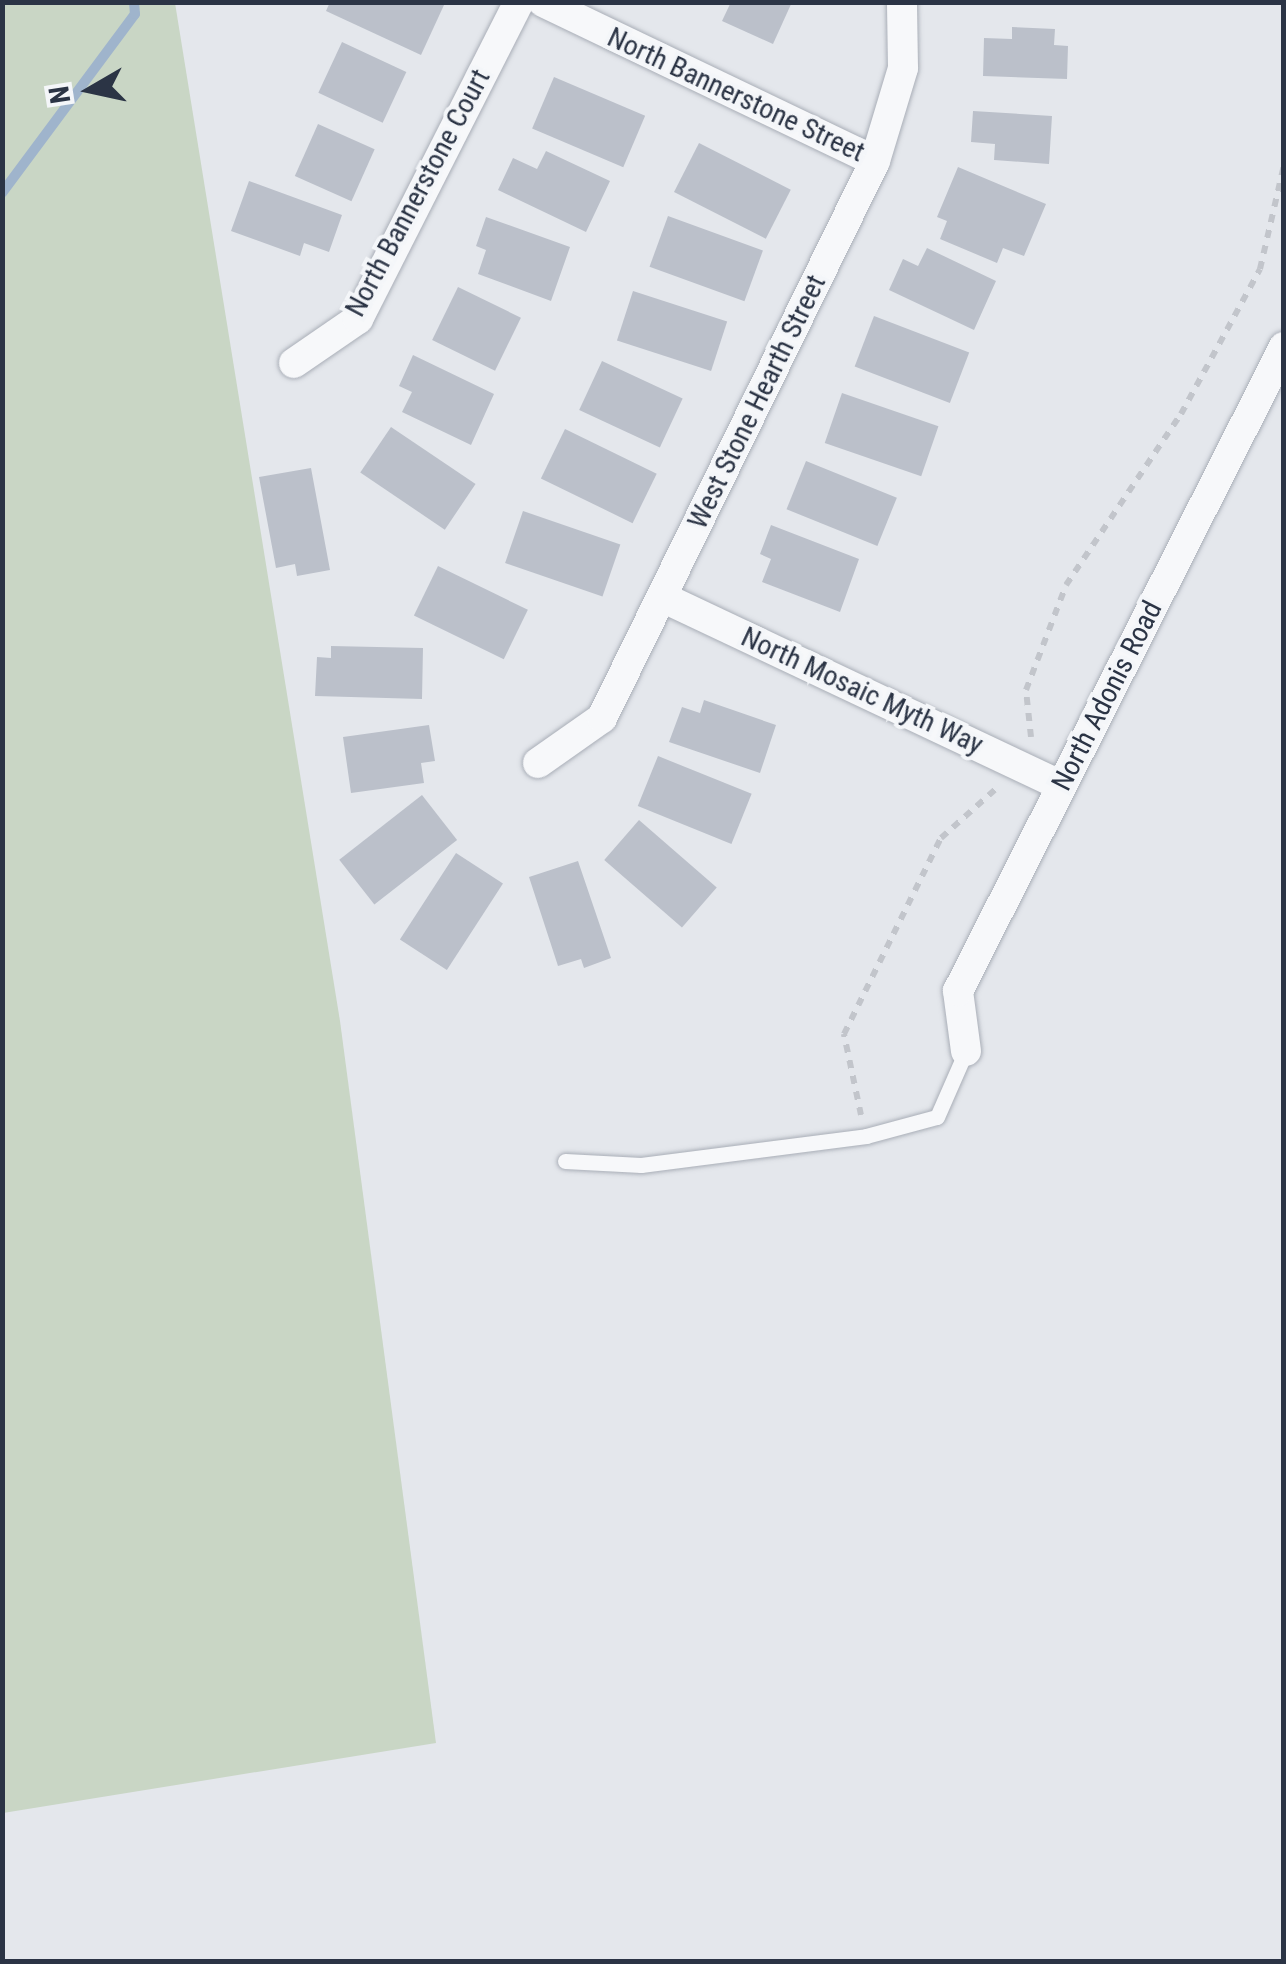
<!DOCTYPE html>
<style>
body{margin:0}
#map{position:relative;width:1286px;height:1964px;overflow:hidden;background:#e4e7ec;font-family:"Roboto Condensed",sans-serif}
div>[style]{position:absolute}
[style*='--x']{left:calc(var(--x)*1px);top:calc(var(--y)*1px);width:calc(var(--w)*1px);rotate:calc(var(--a)*1deg)}
.green>*{inset:0;background:#c9d6c5}
.stream>*{height:10px;margin:-5px;padding:0 5px;transform-origin:5px;border-radius:5px;background:#9fb4cc}
.building>*{inset:0;background:#bbc0ca;transform-origin:0 0}
.path>*{height:6px;margin-top:-3px;transform-origin:0;background:repeating-linear-gradient(90deg,#c2c5cb 0 8px,transparent 0 16px)}
.roads{filter:drop-shadow(0 0 2px #a9aeb7) drop-shadow(0 0 2px #a9aeb7)}
.lane>*{height:15px;margin:-7.5px;padding:0 7.5px;transform-origin:7.5px;border-radius:7.5px;background:#f7f8fa}
.street>*{height:30px;margin:-15px;padding:0 15px;transform-origin:15px;border-radius:15px;background:#f7f8fa}
span{translate:-50% -50%;white-space:nowrap;text-align:center;line-height:1.15;-webkit-text-stroke:8px #f4f6f9;paint-order:stroke}
.street-label{font-size:28px;color:#2b3445}
.frame{position:absolute;inset:0;border:5px solid #2b3445;pointer-events:none}
.north{position:absolute;left:40px;top:40px;width:100px;height:100px;-webkit-text-stroke:8px #f4f6f9;paint-order:stroke;rotate:261deg;font-size:28px;font-weight:700;line-height:40px;text-align:center;color:#2b3445}
.north::after{content:'';display:block;margin:auto;width:35px;height:45px;background:#2b3445;clip-path:polygon(50% 0,100% 100%,50% 72%,0 100%)}
</style>
<div id="map">
<div class="green">
<i style="clip-path:polygon(3px 2px,175px 3px,340px 1021px,436px 1743px,3px 1813px)"></i>
</div>
<div class="stream">
<i style="--x:2;--y:193;--w:223;--a:-53.4"></i>
<i style="--x:135;--y:14;--w:12;--a:-95"></i>
</div>
<div class="building">
<i style="clip-path:polygon(330px 2px,439px 2px,444px 5px,421px 55px,326px 11px)"></i>
<i style="clip-path:polygon(731px 2px,792px 2px,773px 44px,722px 21px)"></i>
<i style="clip-path:polygon(1012px 27px,1055px 29px,1054px 45px,1068px 46px,1067px 79px,983px 76px,984px 38px,1012px 39px)"></i>
<i style="left:342px;top:42px;width:71px;height:56px;rotate:25deg"></i>
<i style="left:554px;top:77px;width:99px;height:56px;rotate:23deg"></i>
<i style="clip-path:polygon(973px 111px,1052px 116px,1049px 164px,994px 160px,995px 144px,971px 142px)"></i>
<i style="left:318px;top:124px;width:62px;height:57px;rotate:24deg"></i>
<i style="left:699px;top:143px;width:103px;height:55px;rotate:27deg"></i>
<i style="clip-path:polygon(546px 151px,610px 181px,586px 232px,498px 190px,513px 158px,537px 169px)"></i>
<i style="clip-path:polygon(958px 167px,1046px 204px,1024px 256px,1003px 248px,997px 263px,940px 239px,947px 221px,937px 217px)"></i>
<i style="clip-path:polygon(249px 181px,342px 215px,329px 252px,304px 243px,300px 256px,231px 231px)"></i>
<i style="left:668px;top:216px;width:101px;height:54px;rotate:20deg"></i>
<i style="clip-path:polygon(486px 217px,570px 247px,551px 301px,478px 274px,486px 250px,476px 246px)"></i>
<i style="clip-path:polygon(927px 248px,996px 281px,974px 330px,889px 290px,903px 259px,918px 266px)"></i>
<i style="left:458px;top:287px;width:70px;height:59px;rotate:26deg"></i>
<i style="left:633px;top:291px;width:99px;height:52px;rotate:18deg"></i>
<i style="left:874px;top:316px;width:102px;height:54px;rotate:21deg"></i>
<i style="clip-path:polygon(413px 355px,494px 394px,471px 445px,402px 412px,412px 392px,399px 386px)"></i>
<i style="left:602px;top:361px;width:89px;height:54px;rotate:25deg"></i>
<i style="left:842px;top:393px;width:102px;height:53px;rotate:19deg"></i>
<i style="left:391px;top:427px;width:102px;height:55px;rotate:34deg"></i>
<i style="left:565px;top:429px;width:102px;height:55px;rotate:26deg"></i>
<i style="left:806px;top:461px;width:98px;height:52px;rotate:22deg"></i>
<i style="clip-path:polygon(311px 468px,330px 570px,297px 576px,295px 564px,276px 568px,259px 477px)"></i>
<i style="left:523px;top:511px;width:103px;height:55px;rotate:19deg"></i>
<i style="clip-path:polygon(771px 525px,859px 559px,840px 612px,762px 582px,771px 559px,760px 554px)"></i>
<i style="left:438px;top:566px;width:100px;height:55px;rotate:26deg"></i>
<i style="clip-path:polygon(331px 646px,423px 648px,422px 699px,315px 696px,317px 657px,331px 658px)"></i>
<i style="clip-path:polygon(704px 700px,776px 725px,760px 773px,669px 742px,682px 707px,700px 713px)"></i>
<i style="clip-path:polygon(429px 725px,435px 761px,421px 763px,424px 783px,351px 793px,343px 737px)"></i>
<i style="left:658px;top:756px;width:101px;height:54px;rotate:22deg"></i>
<i style="left:422px;top:795px;width:57px;height:105px;rotate:52deg"></i>
<i style="left:639px;top:820px;width:103px;height:53px;rotate:41deg"></i>
<i style="left:456px;top:853px;width:56px;height:103px;rotate:33deg"></i>
<i style="clip-path:polygon(578px 861px,611px 958px,584px 968px,581px 959px,558px 966px,529px 877px)"></i>
</div>
<div class="path">
<i style="--x:1031;--y:737;--w:47;--a:-96.1"></i>
<i style="--x:1026;--y:690;--w:112;--a:-69.1"></i>
<i style="--x:1066;--y:585;--w:206;--a:-56.1"></i>
<i style="--x:1181;--y:414;--w:165;--a:-61.4"></i>
<i style="--x:1260;--y:269;--w:107;--a:-77"></i>
<i style="--x:861;--y:1115;--w:83;--a:-101.9"></i>
<i style="--x:844;--y:1034;--w:219;--a:-63.7"></i>
<i style="--x:941;--y:838;--w:76;--a:-41.8"></i>
</div>
<div class="roads">
<div class="lane">
<i style="--x:565;--y:1161;--w:76;--a:3"></i>
<i style="--x:641;--y:1165;--w:227;--a:-7.3"></i>
<i style="--x:866;--y:1136;--w:73;--a:-15"></i>
<i style="--x:937;--y:1117;--w:72;--a:-66.3"></i>
</div>
<div class="street">
<i style="--x:543;--y:2;--w:368;--a:25.6"></i>
<i style="--x:294;--y:363;--w:78;--a:-34.5"></i>
<i style="--x:358;--y:319;--w:356;--a:-63.1"></i>
<i style="--x:662;--y:597;--w:442;--a:25.3"></i>
<i style="--x:538;--y:763;--w:78;--a:-35.1"></i>
<i style="--x:602;--y:718;--w:620;--a:-63.89"></i>
<i style="--x:875;--y:161;--w:97;--a:-73.2"></i>
<i style="--x:903;--y:68;--w:66;--a:-90.9"></i>
<i style="--x:966;--y:1051;--w:61;--a:-97.6"></i>
<i style="--x:958;--y:991;--w:722;--a:-63.15"></i>
</div>
</div>
<div class="street-label">
<span style="left:736px;top:95px;rotate:25deg">North Bannerstone Street</span>
<span style="left:418px;top:193px;rotate:-62deg">North Bannerstone Court</span>
<span style="left:757px;top:402px;rotate:-64deg">West Stone Hearth Street</span>
<span style="left:862px;top:691px;rotate:25deg">North Mosaic Myth Way</span>
<span style="left:1107px;top:696px;rotate:-63deg">North Adonis Road</span>
</div>
<div class="frame"></div>
<div class="north">N</div>
</div>
